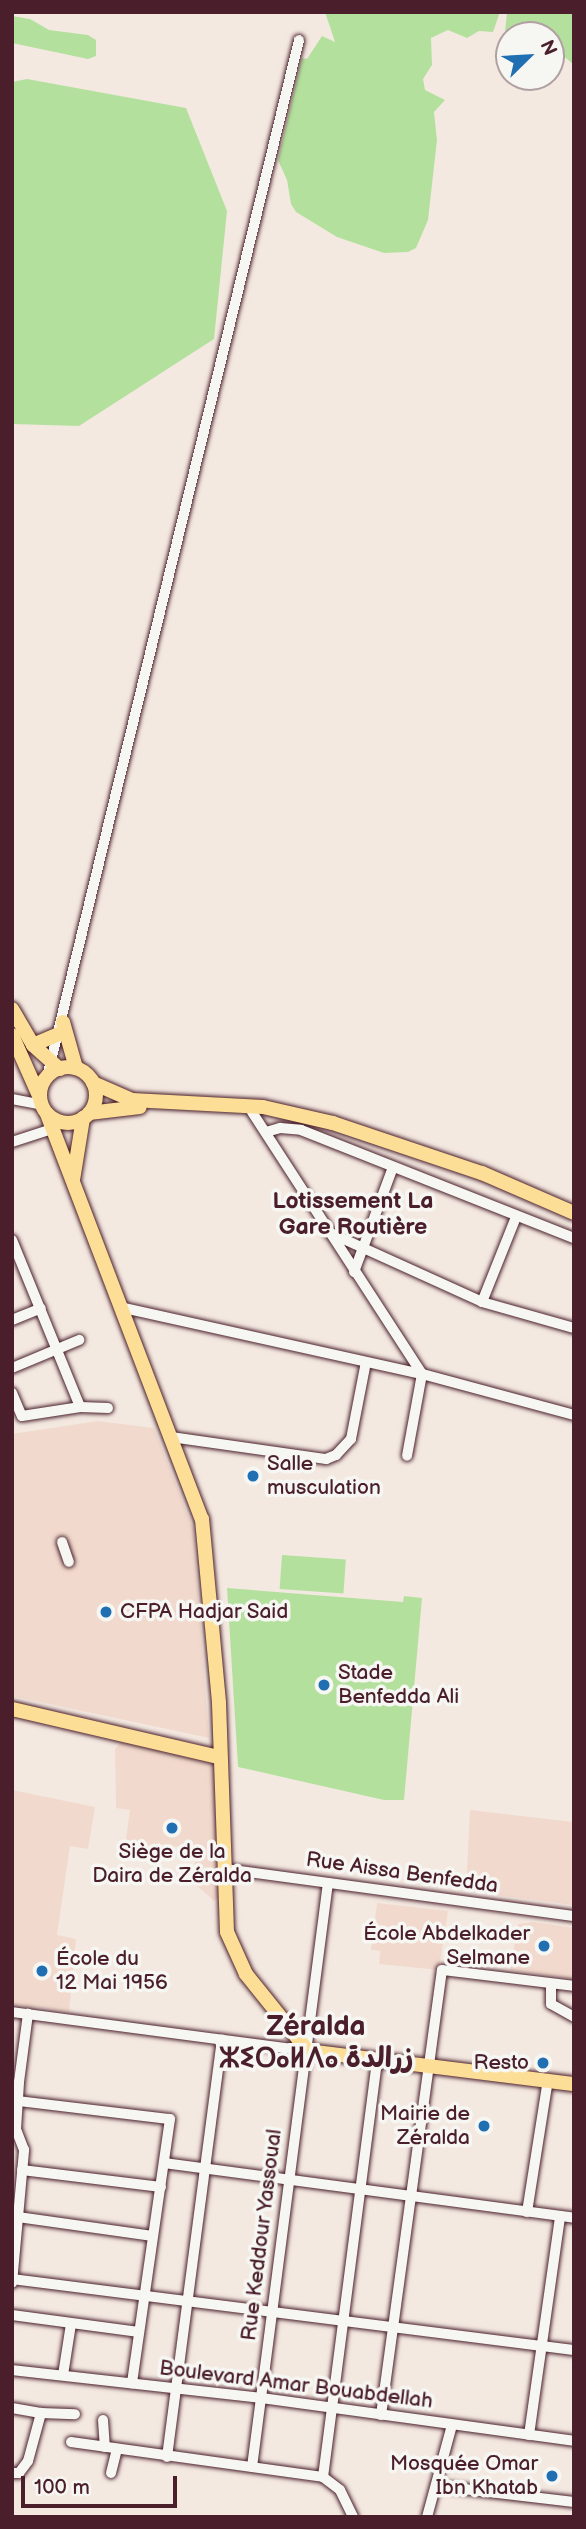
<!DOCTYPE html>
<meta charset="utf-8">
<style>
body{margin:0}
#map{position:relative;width:586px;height:2529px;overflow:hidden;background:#f4e9e1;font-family:"Balsamiq Sans","Playpen Sans Arabic","Noto Sans Tifinagh",sans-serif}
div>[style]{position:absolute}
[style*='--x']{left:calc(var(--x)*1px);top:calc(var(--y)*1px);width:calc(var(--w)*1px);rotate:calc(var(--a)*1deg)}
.built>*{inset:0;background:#f1dacd}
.green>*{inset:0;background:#b4e09e;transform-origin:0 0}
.roads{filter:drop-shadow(0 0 2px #4a1f2b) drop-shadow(0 0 2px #4a1f2b)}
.minor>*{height:10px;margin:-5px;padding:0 5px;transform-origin:5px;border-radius:5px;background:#f6f6f2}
.major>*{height:14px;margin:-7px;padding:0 7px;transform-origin:7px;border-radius:7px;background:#fdde96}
.major>.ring{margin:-7px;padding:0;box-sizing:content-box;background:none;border:14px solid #fdde96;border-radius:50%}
.dots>*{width:19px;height:19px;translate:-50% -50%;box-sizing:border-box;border:4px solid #f6f6f2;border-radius:50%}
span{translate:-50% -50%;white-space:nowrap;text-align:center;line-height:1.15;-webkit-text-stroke:7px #f6f6f2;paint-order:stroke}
.poi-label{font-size:21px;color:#4a1f2b}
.left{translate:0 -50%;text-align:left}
.right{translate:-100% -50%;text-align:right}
.street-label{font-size:21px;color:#4a1f2b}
.neighbourhood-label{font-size:23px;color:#4a1f2b;font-weight:700}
.district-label{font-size:28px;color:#4a1f2b;font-weight:700}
.frame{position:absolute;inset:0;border:14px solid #4a1f2b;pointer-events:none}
.north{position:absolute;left:495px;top:21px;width:70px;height:70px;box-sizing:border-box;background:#f6f6f2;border:2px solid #b1a0a2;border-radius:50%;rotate:66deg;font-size:19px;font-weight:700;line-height:28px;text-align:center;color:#4a1f2b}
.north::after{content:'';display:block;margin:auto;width:24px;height:32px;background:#1f6fb2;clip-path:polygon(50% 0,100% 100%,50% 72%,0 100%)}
.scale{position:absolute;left:21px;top:2476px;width:156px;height:32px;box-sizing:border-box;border:4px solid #4a1f2b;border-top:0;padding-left:9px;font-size:21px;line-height:24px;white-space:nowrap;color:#4a1f2b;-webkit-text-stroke:5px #f6f6f2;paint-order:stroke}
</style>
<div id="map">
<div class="built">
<i style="clip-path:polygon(98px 1421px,154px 1428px,193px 1528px,209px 1738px,12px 1696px,12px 1434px)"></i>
<i style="clip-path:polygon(121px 1742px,214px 1760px,221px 1895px,214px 1901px,196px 1885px,194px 1847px,125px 1846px,130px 1810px,116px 1808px,115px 1749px)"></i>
<i style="clip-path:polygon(12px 1790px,95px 1807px,88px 1849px,70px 1846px,57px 1935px,76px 1939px,69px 2012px,12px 2004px)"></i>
<i style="clip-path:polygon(470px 1810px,574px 1822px,574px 1905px,466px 1891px)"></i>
<i style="clip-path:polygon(377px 1903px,448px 1911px,439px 1970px,379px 1964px,380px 1951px,371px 1950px)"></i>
<i style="clip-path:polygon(533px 1922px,574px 1928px,574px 1979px,510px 1970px,518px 1924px)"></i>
</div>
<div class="green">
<i style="clip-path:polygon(325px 12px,500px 12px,493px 32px,479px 31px,467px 38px,448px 30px,431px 38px,432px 65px,423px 79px,425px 90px,445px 100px,434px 112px,437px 140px,428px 220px,416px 248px,408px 252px,384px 253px,337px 237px,296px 212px,291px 204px,287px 180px,278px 160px,302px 58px,307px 59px,322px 36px,335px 42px)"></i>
<i style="clip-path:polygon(507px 12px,574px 12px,574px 65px,551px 45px,551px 35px,505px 32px)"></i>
<i style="clip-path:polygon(12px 16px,30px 19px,49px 30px,88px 35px,96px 40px,96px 56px,88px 59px,12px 43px)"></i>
<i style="clip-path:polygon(27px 79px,186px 108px,227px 211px,214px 339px,79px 426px,12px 424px,12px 82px)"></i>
<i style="left:282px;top:1555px;width:64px;height:34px;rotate:4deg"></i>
<i style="clip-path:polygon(227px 1588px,403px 1602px,404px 1596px,422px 1598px,404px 1800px,384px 1800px,238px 1767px)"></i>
</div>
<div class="roads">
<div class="minor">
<i style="--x:47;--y:1077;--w:1067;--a:-76.34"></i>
<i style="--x:12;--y:1099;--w:31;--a:11"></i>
<i style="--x:252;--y:1112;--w:312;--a:57"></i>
<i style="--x:422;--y:1374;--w:83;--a:100.4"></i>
<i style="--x:266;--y:1132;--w:15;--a:-16"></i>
<i style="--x:280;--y:1128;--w:21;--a:5"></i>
<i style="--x:301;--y:1130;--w:294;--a:21.6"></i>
<i style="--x:12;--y:1142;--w:42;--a:-18"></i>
<i style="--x:328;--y:1232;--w:169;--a:24.4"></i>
<i style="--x:482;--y:1302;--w:96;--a:15.8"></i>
<i style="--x:12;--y:1240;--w:180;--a:67.8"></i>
<i style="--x:354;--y:1272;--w:112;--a:-69.6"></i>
<i style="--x:482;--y:1302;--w:92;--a:-68.2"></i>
<i style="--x:124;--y:1308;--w:305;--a:12.5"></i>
<i style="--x:422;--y:1374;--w:157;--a:15.1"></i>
<i style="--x:12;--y:1320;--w:31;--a:-22"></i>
<i style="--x:12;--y:1368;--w:73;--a:-22.7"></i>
<i style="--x:12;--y:1393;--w:25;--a:67"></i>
<i style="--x:22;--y:1416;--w:59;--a:-8.8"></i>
<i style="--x:80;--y:1407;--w:28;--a:2"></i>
<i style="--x:171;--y:1437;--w:157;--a:8.1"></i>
<i style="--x:326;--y:1459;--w:11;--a:-22"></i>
<i style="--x:336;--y:1455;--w:22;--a:-47"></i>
<i style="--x:351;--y:1439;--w:78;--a:-79"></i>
<i style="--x:62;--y:1542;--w:21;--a:71"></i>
<i style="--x:226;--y:1869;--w:351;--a:7.7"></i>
<i style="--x:551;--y:1984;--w:20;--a:90"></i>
<i style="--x:551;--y:2004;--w:26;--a:29"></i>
<i style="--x:12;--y:2012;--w:299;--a:7.5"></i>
<i style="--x:18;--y:2101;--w:153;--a:6.8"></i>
<i style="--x:170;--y:2119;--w:267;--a:98.2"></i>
<i style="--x:164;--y:2163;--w:414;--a:7.6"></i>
<i style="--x:22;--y:2170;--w:140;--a:7"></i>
<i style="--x:527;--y:2212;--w:134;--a:-81"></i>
<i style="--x:18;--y:2217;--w:136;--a:8"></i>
<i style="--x:12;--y:2279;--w:566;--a:7.2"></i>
<i style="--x:12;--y:2283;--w:134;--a:-84.8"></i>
<i style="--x:24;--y:2150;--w:22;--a:-111"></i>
<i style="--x:16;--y:2129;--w:47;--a:-86.3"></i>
<i style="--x:19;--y:2082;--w:69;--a:-82.5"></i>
<i style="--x:12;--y:2315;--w:128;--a:7.6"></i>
<i style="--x:12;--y:2370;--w:251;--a:6.4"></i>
<i style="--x:261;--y:2398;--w:316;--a:7.8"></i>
<i style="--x:63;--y:2375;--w:52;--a:-81.1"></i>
<i style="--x:12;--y:2408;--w:29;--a:10"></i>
<i style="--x:381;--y:2415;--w:449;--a:-82.2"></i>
<i style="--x:442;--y:1970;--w:133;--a:6.9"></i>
<i style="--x:103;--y:2420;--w:27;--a:86"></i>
<i style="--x:529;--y:2435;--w:221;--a:-81.9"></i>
<i style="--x:71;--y:2442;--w:254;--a:7.9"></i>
<i style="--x:323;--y:2477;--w:21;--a:37"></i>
<i style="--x:340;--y:2490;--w:30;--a:64"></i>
<i style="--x:167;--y:2457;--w:421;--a:-82.5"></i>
<i style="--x:252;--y:2467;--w:589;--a:-82.59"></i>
<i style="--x:12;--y:2473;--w:7;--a:0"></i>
<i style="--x:19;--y:2473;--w:15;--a:-53"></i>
<i style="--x:28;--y:2461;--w:50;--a:-74.8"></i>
<i style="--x:41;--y:2413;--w:34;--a:2"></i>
<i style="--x:111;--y:2473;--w:25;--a:-76"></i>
<i style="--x:323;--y:2477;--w:421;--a:-82.6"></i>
<i style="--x:438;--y:2486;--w:137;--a:6.7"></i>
<i style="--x:427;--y:2517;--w:95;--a:-74.8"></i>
</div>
<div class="major">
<i style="--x:12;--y:1009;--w:42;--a:59.7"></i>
<i style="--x:33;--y:1045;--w:36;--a:42"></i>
<i style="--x:63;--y:1022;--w:48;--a:74.2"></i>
<i style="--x:12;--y:1035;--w:69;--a:66"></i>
<i style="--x:33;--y:1045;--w:28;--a:-23"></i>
<i class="ring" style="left:40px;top:1067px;width:42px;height:42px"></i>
<i style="--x:93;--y:1083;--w:43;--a:23.6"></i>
<i style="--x:132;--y:1100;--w:131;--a:3.1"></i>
<i style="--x:263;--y:1107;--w:72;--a:12.9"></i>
<i style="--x:333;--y:1123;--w:157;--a:18.6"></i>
<i style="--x:482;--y:1173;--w:100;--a:23.5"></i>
<i style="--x:89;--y:1113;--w:51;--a:-6.7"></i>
<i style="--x:47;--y:1114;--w:434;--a:69.1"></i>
<i style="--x:202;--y:1519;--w:185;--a:84.7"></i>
<i style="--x:219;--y:1703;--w:229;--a:88"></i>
<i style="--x:227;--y:1932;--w:46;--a:65.7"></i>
<i style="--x:246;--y:1974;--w:99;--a:51.2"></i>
<i style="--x:308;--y:2051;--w:268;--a:7.1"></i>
<i style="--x:73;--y:1180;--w:63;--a:-80.8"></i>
<i style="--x:12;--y:1709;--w:212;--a:13.1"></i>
</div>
</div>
<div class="dots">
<i style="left:253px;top:1476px;background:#1f6fb2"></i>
<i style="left:106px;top:1612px;background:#1f6fb2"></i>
<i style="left:324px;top:1685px;background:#1f6fb2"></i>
<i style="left:172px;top:1828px;background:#1f6fb2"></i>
<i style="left:544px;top:1946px;background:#1f6fb2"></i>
<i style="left:42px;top:1971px;background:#1f6fb2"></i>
<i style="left:543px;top:2063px;background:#1f6fb2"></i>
<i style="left:484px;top:2126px;background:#1f6fb2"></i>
<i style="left:552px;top:2476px;background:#1f6fb2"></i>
</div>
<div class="poi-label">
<span class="left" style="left:267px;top:1476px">Salle<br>musculation</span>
<span class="left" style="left:120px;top:1612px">CFPA Hadjar Said</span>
<span class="left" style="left:338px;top:1685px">Stade<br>Benfedda Ali</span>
<span style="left:172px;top:1864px">Siège de la<br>Daira de Zéralda</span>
<span class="right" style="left:530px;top:1946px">École Abdelkader<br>Selmane</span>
<span class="left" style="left:56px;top:1971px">École du<br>12 Mai 1956</span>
<span class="right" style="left:529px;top:2063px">Resto</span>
<span class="right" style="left:470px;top:2126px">Mairie de<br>Zéralda</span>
<span class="right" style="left:538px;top:2476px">Mosquée Omar<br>Ibn Khatab</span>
</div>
<div class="street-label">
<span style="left:402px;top:1873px;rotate:8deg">Rue Aissa Benfedda</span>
<span style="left:262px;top:2235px;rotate:-83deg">Rue Keddour Yassoual</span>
<span style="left:296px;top:2385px;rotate:7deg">Boulevard Amar Bouabdellah</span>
</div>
<div class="neighbourhood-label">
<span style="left:353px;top:1214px">Lotissement La<br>Gare Routière</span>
</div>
<div class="district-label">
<span style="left:316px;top:2043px">Zéralda<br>ⵣⵉⵔⴰⵍⴷⴰ زرالدة</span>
</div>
<div class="frame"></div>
<div class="north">N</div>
<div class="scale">100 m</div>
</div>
